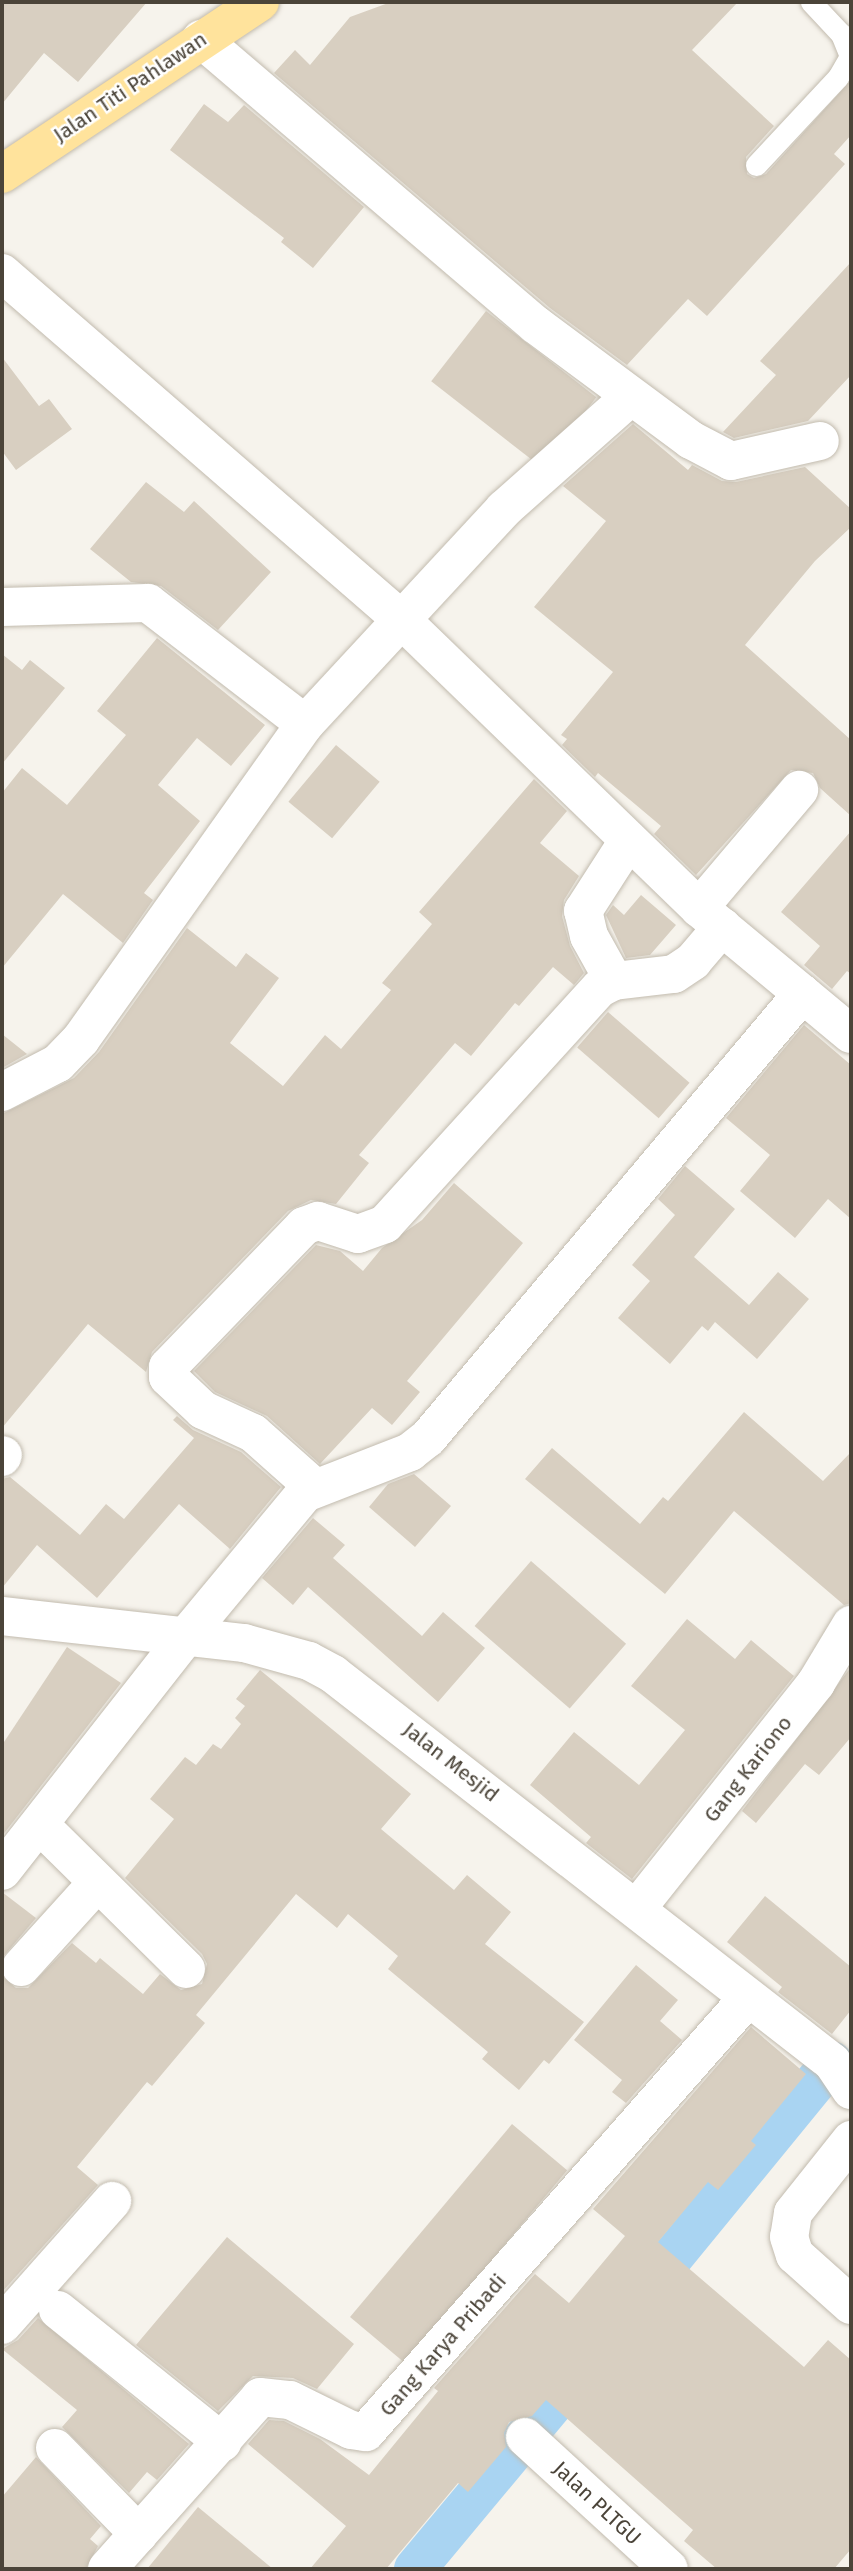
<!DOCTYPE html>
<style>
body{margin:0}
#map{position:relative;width:853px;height:2571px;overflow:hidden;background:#f6f3ec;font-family:"Fira Sans",sans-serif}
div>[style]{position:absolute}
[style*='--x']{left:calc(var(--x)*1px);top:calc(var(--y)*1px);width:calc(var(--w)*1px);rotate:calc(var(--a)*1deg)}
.canal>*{height:42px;margin:-21px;padding:0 21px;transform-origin:21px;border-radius:21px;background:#a9d4f2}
.building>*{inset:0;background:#d8cfc1;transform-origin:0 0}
.roads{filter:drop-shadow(0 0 2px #c2bbae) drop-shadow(0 0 2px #c2bbae)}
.service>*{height:21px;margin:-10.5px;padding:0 10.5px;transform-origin:10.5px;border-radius:10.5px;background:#fff}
.minor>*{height:38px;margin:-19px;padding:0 19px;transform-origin:19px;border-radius:19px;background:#fff}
.primary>*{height:38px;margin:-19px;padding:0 19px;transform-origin:19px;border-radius:19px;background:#ffe39c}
span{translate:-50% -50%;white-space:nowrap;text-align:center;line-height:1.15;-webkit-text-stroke:5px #fff;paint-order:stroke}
.street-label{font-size:21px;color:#4b4439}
.frame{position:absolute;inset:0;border:4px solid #4b4439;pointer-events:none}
</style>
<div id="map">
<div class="canal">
<i style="--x:638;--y:2299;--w:306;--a:-50.7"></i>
<i style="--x:415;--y:2569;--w:272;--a:-50.2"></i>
</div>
<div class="building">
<i style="clip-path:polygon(2px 2px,147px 2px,78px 82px,44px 53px,2px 104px)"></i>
<i style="clip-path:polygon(391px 2px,738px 2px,692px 50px,774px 126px,746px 157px,747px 174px,754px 178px,766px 174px,851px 80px,851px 135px,834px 154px,845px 164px,707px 316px,688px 299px,627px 365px,550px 308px,274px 73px,295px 50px,310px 65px,350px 17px)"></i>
<i style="clip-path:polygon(204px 104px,228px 122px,244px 105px,364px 207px,313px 268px,281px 242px,284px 238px,170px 150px)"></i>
<i style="clip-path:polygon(851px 262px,851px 375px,808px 421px,734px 438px,723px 432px,776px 375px,760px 361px)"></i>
<i style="left:486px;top:311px;width:140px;height:89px;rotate:38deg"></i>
<i style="clip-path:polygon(2px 357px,39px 406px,49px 399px,72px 429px,16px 470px,2px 451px)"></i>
<i style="clip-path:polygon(633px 424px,688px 470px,692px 465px,722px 481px,736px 482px,805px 467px,851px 509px,851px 527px,815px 561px,745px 645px,851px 740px,851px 816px,820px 788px,813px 773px,791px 770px,696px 875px,654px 834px,661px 826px,598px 773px,595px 777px,562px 745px,567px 739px,561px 735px,613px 672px,534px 607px,606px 521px,563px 486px)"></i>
<i style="clip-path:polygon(146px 482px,184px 512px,194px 501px,271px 572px,218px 630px,161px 586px,131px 582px,90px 549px)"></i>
<i style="clip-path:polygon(157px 638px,265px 725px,231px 766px,197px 738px,158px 785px,200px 821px,144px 893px,153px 900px,123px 943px,63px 894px,2px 968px,2px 793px,22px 768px,67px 805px,126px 735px,97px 711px)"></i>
<i style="clip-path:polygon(2px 654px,22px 670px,30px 660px,65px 688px,2px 764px)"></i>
<i style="left:336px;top:745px;width:57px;height:74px;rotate:40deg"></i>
<i style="clip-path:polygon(534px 779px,567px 811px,540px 843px,579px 876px,564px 900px,562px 916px,570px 946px,584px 973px,574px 985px,553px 967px,519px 1006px,515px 1003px,471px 1056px,455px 1043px,359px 1155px,369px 1163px,336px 1204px,311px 1200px,288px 1211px,152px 1352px,146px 1372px,88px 1324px,2px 1428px,2px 1114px,74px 1078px,99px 1052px,187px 928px,236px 967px,246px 953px,279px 978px,230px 1043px,283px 1086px,325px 1035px,341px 1049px,391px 990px,382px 983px,432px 924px,419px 912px)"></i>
<i style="clip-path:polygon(851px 831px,851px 974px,847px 971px,832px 989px,804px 965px,820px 946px,781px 912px)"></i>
<i style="clip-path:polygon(641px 895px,676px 925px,650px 955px,626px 958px,606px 915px,613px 905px,624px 915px)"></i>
<i style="left:608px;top:1012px;width:108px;height:47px;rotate:41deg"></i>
<i style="clip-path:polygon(804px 1025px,851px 1065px,851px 1219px,828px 1199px,795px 1238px,740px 1191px,770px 1155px,726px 1118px)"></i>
<i style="clip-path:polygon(2px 1034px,27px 1054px,2px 1068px)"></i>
<i style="clip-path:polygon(685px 1166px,735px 1209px,694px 1257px,749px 1305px,778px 1272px,809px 1299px,757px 1359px,715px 1322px,708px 1331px,702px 1326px,670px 1364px,618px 1318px,650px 1281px,632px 1265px,675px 1215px,658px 1199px)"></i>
<i style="clip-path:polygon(454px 1183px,523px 1243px,407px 1381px,420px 1392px,392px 1425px,372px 1408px,320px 1464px,267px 1416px,215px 1392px,194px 1371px,316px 1245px,340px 1251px,363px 1271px,382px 1248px,422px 1220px)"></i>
<i style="clip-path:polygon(744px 1412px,823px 1481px,851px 1452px,851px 1603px,844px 1605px,734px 1511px,665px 1594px,525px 1479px,552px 1448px,640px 1524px,663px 1497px,668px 1501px)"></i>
<i style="clip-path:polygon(177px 1416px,193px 1430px,241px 1452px,281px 1487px,230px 1549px,179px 1504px,97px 1598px,37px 1545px,2px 1588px,2px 1479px,10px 1477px,80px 1535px,106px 1504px,124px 1519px,194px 1438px,173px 1420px)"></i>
<i style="clip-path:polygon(414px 1474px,451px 1506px,415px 1547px,369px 1507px,388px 1484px)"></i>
<i style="clip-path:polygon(313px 1518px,345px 1545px,333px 1558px,422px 1636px,443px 1612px,485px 1648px,438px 1702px,308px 1587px,293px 1605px,262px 1578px)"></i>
<i style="left:531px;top:1561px;width:126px;height:86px;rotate:41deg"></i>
<i style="clip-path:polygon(687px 1619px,735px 1659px,751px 1640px,794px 1676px,632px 1879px,586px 1843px,591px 1837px,530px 1785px,574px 1732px,639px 1785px,685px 1730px,631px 1686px)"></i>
<i style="clip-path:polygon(67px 1647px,121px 1683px,2px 1836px,2px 1745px)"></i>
<i style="clip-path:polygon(851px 1667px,851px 1737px,819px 1775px,805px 1764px,756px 1823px,742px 1811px)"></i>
<i style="clip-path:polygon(260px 1670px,411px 1794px,381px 1829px,454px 1890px,467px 1875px,511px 1912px,485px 1944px,584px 2022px,549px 2064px,544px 2060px,519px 2090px,482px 2059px,488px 2052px,388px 1969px,398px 1956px,348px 1914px,337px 1928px,296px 1894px,196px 2015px,205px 2023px,152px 2086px,147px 2082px,77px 2167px,98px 2185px,2px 2292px,2px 1976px,16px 1988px,28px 1988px,72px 1943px,96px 1963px,100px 1958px,143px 1994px,160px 1974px,181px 1990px,202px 1984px,207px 1964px,202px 1954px,125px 1878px,174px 1819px,150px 1799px,185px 1757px,196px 1765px,213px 1744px,221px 1749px,241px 1724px,235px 1718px,245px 1706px,236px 1699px)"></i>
<i style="clip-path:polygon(2px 1892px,36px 1918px,2px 1958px)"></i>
<i style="clip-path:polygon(765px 1896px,851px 1967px,851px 2010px,832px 2034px,778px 1992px,782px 1987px,727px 1942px)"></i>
<i style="clip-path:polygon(636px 1965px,678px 2000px,660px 2021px,682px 2040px,626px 2103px,612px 2092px,622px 2080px,574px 2040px)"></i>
<i style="clip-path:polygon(751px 2027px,806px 2074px,751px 2141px,756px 2145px,718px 2190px,708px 2182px,658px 2242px,804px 2367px,828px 2340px,851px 2360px,851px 2549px,834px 2569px,717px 2569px,684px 2541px,693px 2530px,546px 2400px,532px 2416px,509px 2422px,504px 2433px,506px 2447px,468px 2492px,458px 2483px,386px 2569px,310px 2569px,346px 2526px,248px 2444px,269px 2420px,284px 2421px,320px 2439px,369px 2475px,438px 2391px,434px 2388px,535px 2274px,569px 2303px,625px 2236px,593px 2209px)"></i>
<i style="left:512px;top:2124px;width:72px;height:252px;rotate:40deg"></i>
<i style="clip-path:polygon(227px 2237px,354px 2344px,317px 2389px,293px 2378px,253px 2376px,218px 2411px,136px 2345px)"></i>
<i style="clip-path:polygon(38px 2318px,189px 2444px,157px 2480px,147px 2472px,129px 2493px,62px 2427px,77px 2410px,2px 2349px,18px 2340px)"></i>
<i style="clip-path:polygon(36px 2457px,101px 2526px,90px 2539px,98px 2546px,86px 2569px,2px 2569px,2px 2497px)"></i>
<i style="clip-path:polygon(198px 2507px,273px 2569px,147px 2569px)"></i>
</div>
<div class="roads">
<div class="service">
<i style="--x:756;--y:165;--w:120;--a:-47"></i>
<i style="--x:838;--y:77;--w:24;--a:-60"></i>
<i style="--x:850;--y:56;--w:24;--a:-112"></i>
<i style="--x:841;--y:34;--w:44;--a:-133.2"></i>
</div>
<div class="minor">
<i style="--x:201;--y:39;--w:440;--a:40.5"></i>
<i style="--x:536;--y:325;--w:193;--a:36.6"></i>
<i style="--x:691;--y:440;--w:45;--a:27.7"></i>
<i style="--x:731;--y:461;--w:91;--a:-12.7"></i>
<i style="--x:2;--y:273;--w:530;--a:40.94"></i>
<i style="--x:402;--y:620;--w:414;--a:44.1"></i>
<i style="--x:699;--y:908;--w:197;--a:39.7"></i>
<i style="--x:2;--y:607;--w:146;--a:-1.6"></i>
<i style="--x:148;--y:603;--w:198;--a:37.6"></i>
<i style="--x:699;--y:908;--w:155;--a:-49.7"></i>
<i style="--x:614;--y:981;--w:51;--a:-119.1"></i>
<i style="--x:589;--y:936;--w:26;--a:-103"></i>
<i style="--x:583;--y:911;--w:83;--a:-57.3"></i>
<i style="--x:2;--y:1092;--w:63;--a:-27.4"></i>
<i style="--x:58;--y:1063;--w:33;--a:-46"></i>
<i style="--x:81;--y:1039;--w:387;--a:-54.6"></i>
<i style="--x:305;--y:724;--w:293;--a:-47.2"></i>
<i style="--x:504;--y:509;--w:167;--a:-41.6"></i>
<i style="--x:2;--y:1457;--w:2;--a:-63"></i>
<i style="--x:315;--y:1488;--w:83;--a:-138.4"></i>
<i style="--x:253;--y:1433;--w:55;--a:-155.3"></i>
<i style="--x:203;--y:1410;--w:48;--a:-136.7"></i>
<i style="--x:168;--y:1377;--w:10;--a:-90"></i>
<i style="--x:168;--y:1367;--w:196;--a:-46"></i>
<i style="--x:304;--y:1226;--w:15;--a:-20"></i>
<i style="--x:318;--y:1221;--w:42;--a:18"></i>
<i style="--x:358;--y:1234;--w:29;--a:-20"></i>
<i style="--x:385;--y:1224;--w:319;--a:-47.7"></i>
<i style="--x:600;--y:988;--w:16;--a:-27"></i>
<i style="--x:614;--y:981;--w:60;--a:-6.7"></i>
<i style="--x:674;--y:974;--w:23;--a:-34"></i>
<i style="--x:693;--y:961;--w:45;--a:-49.5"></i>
<i style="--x:2;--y:1616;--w:244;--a:6.4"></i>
<i style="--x:244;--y:1643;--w:67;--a:15.5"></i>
<i style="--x:309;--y:1661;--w:27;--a:28"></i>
<i style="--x:333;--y:1674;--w:632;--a:37.87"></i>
<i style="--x:832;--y:2062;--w:34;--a:56"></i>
<i style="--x:40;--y:1825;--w:205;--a:44.6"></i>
<i style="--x:2;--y:1871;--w:300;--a:-51.9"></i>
<i style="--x:187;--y:1635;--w:185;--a:-50.3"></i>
<i style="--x:305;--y:1493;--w:113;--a:-21.3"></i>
<i style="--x:410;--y:1452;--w:23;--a:-38"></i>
<i style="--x:428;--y:1438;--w:581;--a:-49.89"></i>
<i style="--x:638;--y:1907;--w:286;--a:-51.5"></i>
<i style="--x:816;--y:1683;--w:68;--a:-58.9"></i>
<i style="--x:21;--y:1967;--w:113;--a:-47.9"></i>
<i style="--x:851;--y:2140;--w:93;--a:128.5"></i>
<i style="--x:793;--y:2213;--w:24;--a:99"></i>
<i style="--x:789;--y:2237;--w:19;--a:72"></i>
<i style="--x:795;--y:2255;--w:75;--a:41.8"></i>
<i style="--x:58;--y:2310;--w:211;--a:38.8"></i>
<i style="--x:2;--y:2325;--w:166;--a:-48.4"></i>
<i style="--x:525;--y:2437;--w:195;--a:42.5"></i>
<i style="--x:55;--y:2448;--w:120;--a:45.7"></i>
<i style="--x:107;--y:2569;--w:230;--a:-48.3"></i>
<i style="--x:260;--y:2397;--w:30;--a:6"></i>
<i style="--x:290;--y:2400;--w:68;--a:26.2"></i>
<i style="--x:351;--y:2430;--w:15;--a:8"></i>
<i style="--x:366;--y:2432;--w:577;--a:-48.66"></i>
</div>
<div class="primary">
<i style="--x:2;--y:174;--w:310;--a:-33.7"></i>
</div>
</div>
<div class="street-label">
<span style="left:130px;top:87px;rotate:-34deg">Jalan Titi Pahlawan</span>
<span style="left:451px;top:1762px;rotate:38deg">Jalan Mesjid</span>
<span style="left:748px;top:1769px;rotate:-52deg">Gang Kariono</span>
<span style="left:443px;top:2345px;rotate:-49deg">Gang Karya Pribadi</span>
<span style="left:597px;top:2503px;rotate:43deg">Jalan PLTGU</span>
</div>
<div class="frame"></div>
</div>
